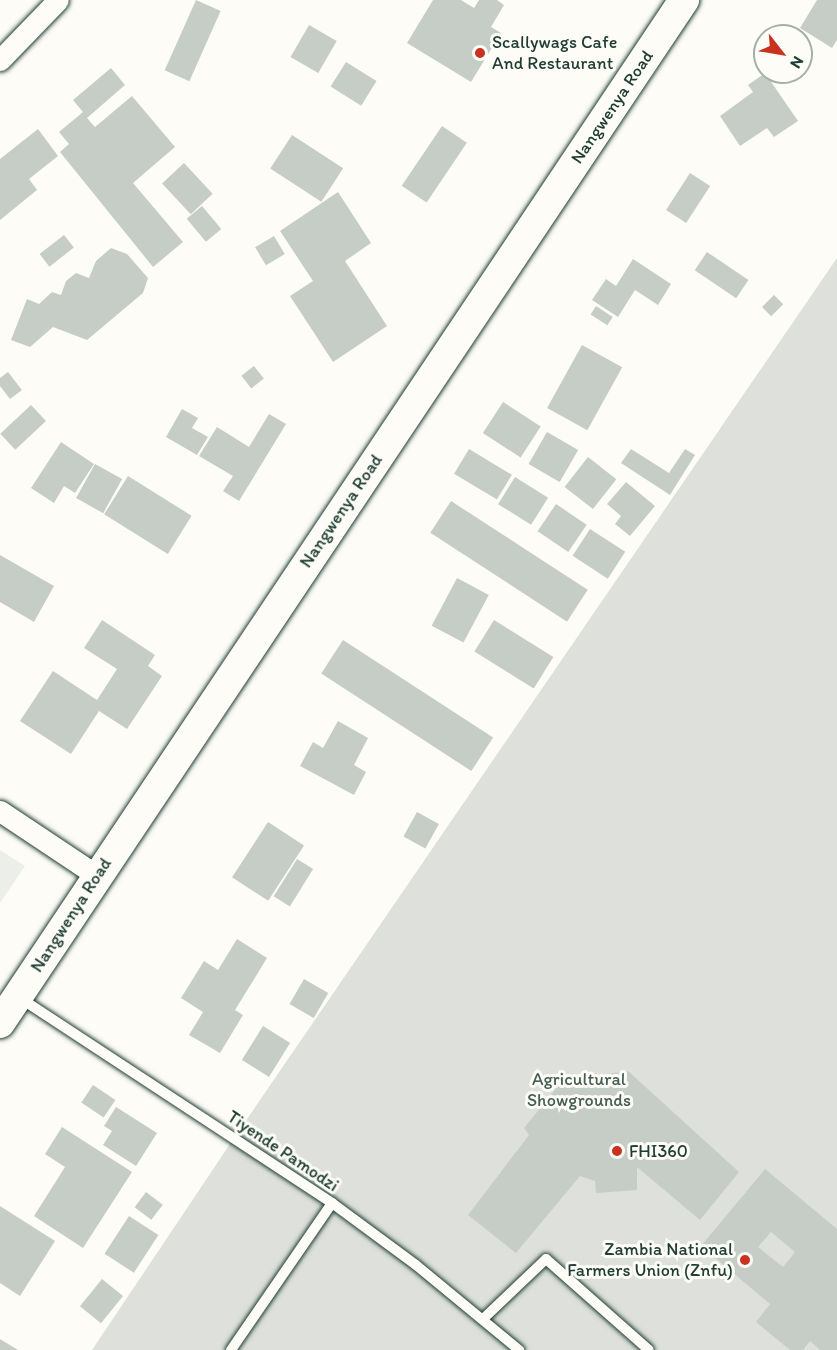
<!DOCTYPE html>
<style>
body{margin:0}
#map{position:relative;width:837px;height:1350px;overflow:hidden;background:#fdfcf7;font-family:Itim,sans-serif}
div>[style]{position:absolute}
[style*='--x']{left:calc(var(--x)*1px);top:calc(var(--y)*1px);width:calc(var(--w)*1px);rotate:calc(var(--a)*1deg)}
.built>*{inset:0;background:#eceee9}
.green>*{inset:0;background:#dde0db}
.building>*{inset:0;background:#c6cdc7;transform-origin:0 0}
.roads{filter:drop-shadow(0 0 2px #1f3d34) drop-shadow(0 0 2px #1f3d34)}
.lane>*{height:10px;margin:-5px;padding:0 5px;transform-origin:5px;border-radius:5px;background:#fdfcf7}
.street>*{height:21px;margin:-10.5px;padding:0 10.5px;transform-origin:10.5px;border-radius:10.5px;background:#fdfcf7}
.secondary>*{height:30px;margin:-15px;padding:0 15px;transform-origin:15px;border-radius:15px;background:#fdfcf7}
.dots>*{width:16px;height:16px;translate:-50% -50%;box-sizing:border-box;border:3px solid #fdfcf7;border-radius:50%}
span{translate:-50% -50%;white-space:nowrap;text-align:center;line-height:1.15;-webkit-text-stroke:6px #fdfcf7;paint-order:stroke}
.poi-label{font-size:18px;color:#1f3d34}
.left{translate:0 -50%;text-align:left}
.right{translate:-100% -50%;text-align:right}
.street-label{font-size:18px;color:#1f3d34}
.park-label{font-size:18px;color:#455e55}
.north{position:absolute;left:753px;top:24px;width:60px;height:60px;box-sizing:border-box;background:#fdfcf7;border:2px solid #a4b0a9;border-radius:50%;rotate:121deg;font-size:16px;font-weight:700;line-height:24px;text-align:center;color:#1f3d34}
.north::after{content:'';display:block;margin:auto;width:21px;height:27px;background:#c8321e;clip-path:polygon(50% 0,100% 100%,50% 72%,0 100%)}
</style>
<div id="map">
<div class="built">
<i style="clip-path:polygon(0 850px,25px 866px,0 903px)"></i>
</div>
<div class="green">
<i style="clip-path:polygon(837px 258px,837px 1350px,92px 1350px,234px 1138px)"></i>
</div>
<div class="building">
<i style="left:196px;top:0;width:27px;height:77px;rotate:24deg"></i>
<i style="clip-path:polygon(433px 0,461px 0,474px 8px,479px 0,497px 0,504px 5px,491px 27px,501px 33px,471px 82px,407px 43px)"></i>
<i style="clip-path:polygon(817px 0,837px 0,837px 40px,832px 48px,800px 28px)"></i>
<i style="left:309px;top:25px;width:32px;height:37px;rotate:30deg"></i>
<i style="left:346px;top:62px;width:36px;height:29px;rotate:32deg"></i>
<i style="clip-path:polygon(111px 68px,125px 85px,87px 118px,95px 127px,132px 96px,175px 147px,133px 183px,183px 242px,153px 267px,60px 152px,69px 144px,59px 132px,83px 112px,73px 100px)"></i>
<i style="clip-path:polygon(765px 73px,798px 121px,774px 137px,767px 128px,740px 146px,720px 116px,753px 92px,748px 85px)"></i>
<i style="left:442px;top:126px;width:30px;height:72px;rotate:34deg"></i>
<i style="clip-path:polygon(38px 129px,58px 156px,29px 179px,37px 190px,0 220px,0 159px)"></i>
<i style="left:292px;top:135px;width:61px;height:40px;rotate:33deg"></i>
<i style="left:184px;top:163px;width:42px;height:30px;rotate:47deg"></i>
<i style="left:690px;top:173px;width:24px;height:44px;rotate:33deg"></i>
<i style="clip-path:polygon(338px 192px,371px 243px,345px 261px,387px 326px,333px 362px,290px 296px,313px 281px,280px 231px)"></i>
<i style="left:202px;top:206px;width:30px;height:20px;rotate:50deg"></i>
<i style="left:64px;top:235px;width:16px;height:31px;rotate:52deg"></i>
<i style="left:274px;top:236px;width:21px;height:22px;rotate:59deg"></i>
<i style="clip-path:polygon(111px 248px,127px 254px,148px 278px,143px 293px,87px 340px,53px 327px,30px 347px,11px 340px,27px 299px,39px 304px,52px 292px,61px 295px,66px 281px,76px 273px,89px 278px,96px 261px)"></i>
<i style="left:707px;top:252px;width:50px;height:22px;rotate:34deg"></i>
<i style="clip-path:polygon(633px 259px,671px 284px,658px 305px,635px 290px,618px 317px,592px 300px,606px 279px,616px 286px)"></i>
<i style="left:774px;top:295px;width:13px;height:17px;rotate:45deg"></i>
<i style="left:596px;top:306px;width:20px;height:10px;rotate:33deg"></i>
<i style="left:582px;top:345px;width:46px;height:72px;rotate:29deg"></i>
<i style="left:254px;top:366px;width:16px;height:16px;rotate:52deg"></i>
<i style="clip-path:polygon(8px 372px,22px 390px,10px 399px,0 386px,0 378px)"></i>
<i style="left:503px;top:402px;width:45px;height:37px;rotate:33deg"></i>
<i style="left:31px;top:405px;width:22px;height:42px;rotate:47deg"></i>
<i style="clip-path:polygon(182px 409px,198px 418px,192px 428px,208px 437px,197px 455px,166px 437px)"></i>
<i style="clip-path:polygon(269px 414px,286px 424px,239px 501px,223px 491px,233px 476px,199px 456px,217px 427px,249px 447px)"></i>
<i style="left:547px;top:432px;width:36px;height:37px;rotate:30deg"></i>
<i style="clip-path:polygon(61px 442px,94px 464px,75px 493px,64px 486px,54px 503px,31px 488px)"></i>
<i style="left:469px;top:449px;width:50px;height:29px;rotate:31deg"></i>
<i style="clip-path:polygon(631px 449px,669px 473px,685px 449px,695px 455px,670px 495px,621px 463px)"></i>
<i style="left:588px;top:457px;width:36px;height:38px;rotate:38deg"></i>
<i style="left:95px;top:464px;width:31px;height:39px;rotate:29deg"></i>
<i style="left:128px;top:476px;width:75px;height:45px;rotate:32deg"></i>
<i style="left:515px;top:477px;width:39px;height:32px;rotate:32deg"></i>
<i style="clip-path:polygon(626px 482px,655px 506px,630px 536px,615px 524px,621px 516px,607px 504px)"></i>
<i style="left:451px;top:501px;width:163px;height:38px;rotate:33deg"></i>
<i style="left:556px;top:504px;width:37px;height:33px;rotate:34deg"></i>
<i style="left:590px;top:529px;width:42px;height:32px;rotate:33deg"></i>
<i style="clip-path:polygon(0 555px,54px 586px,34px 622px,0 602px)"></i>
<i style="left:457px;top:578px;width:36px;height:54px;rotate:28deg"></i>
<i style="clip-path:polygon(102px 620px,155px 655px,148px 666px,162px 676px,127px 729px,99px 711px,71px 754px,20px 721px,53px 671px,97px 700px,117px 669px,84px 648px)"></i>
<i style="left:494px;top:620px;width:70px;height:37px;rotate:32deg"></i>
<i style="left:343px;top:640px;width:179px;height:40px;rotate:33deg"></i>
<i style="clip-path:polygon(338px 721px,368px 738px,354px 765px,366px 772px,354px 795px,300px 766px,313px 742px,323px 748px)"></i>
<i style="left:417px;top:812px;width:25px;height:28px;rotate:29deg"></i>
<i style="left:268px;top:822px;width:43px;height:66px;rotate:33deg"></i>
<i style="left:297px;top:859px;width:19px;height:44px;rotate:32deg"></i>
<i style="clip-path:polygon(237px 939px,267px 958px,235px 1010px,243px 1015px,220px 1053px,189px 1035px,203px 1012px,181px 998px,204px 961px,218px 970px)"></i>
<i style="left:304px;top:979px;width:28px;height:29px;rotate:30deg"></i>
<i style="left:263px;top:1026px;width:32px;height:40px;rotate:32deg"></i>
<i style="clip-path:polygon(628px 1071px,739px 1172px,700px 1220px,637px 1167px,637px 1190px,596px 1193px,595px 1181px,580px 1176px,516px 1253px,468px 1215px,529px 1135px,524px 1128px,563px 1080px)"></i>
<i style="left:93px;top:1085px;width:27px;height:21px;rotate:34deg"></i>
<i style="clip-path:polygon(116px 1107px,157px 1133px,136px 1166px,103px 1145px,112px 1131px,104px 1126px)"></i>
<i style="clip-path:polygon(62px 1127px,132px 1172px,83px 1248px,34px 1216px,65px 1167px,45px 1154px)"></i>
<i style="clip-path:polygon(evenodd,765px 1169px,837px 1229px,837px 1350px,820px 1350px,810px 1341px,803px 1350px,790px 1350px,756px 1322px,770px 1304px,701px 1246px,765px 1169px,771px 1232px,795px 1252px,783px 1267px,758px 1247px,771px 1232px)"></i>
<i style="left:146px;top:1192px;width:21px;height:19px;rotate:37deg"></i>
<i style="clip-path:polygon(0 1206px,55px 1241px,20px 1296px,0 1283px)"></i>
<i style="left:129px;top:1216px;width:35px;height:45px;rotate:33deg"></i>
<i style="left:102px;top:1279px;width:27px;height:35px;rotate:39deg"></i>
<i style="clip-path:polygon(0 1339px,18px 1350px,0 1350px)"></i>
</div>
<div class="roads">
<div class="lane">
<i style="--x:20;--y:998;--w:373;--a:33.3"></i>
<i style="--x:332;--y:1203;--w:104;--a:36.4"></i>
<i style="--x:416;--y:1265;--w:134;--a:39.5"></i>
<i style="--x:483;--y:1319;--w:87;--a:-43.6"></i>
<i style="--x:546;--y:1259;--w:137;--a:41.5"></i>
<i style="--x:231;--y:1350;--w:178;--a:-55.5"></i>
</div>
<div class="street">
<i style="--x:0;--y:60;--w:83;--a:-46"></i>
<i style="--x:0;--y:811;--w:115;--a:33.7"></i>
</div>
<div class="secondary">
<i style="--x:0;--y:1023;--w:1231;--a:-56.23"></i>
</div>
</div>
<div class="dots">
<i style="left:480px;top:53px;background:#c8321e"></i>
<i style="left:617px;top:1151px;background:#c8321e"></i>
<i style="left:745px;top:1260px;background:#c8321e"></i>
</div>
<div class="poi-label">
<span class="left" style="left:492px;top:53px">Scallywags Cafe<br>And Restaurant</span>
<span class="left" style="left:629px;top:1151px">FHI360</span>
<span class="right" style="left:733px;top:1260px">Zambia National<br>Farmers Union (Znfu)</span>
</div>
<div class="street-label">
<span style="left:612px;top:107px;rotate:-56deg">Nangwenya Road</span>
<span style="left:341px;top:511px;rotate:-56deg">Nangwenya Road</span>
<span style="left:71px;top:915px;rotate:-57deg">Nangwenya Road</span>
<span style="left:283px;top:1151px;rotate:34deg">Tiyende Pamodzi</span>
</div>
<div class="park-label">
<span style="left:579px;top:1090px">Agricultural<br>Showgrounds</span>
</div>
<div class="north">N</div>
</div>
